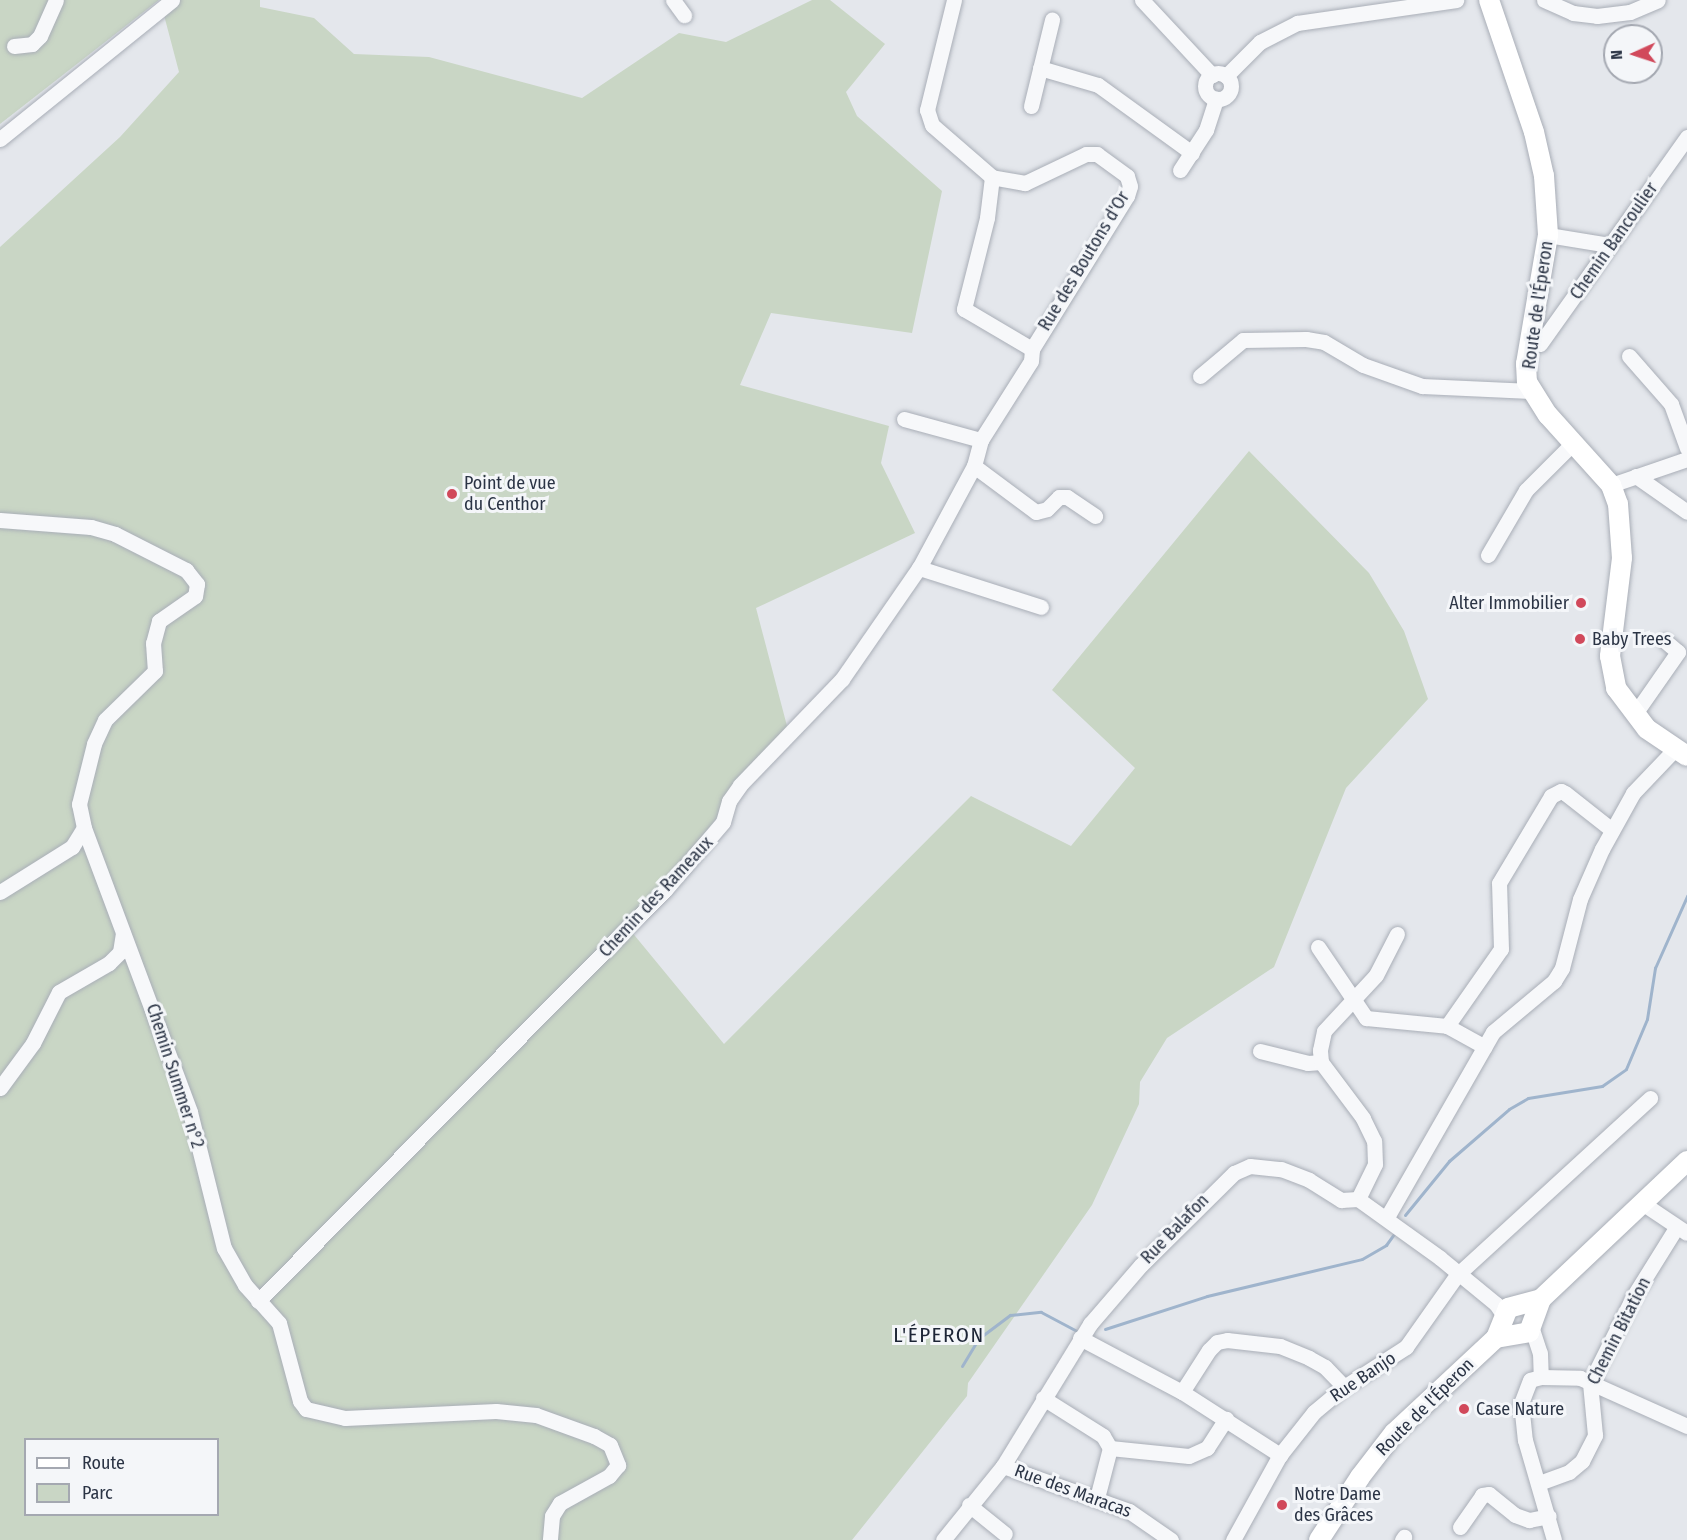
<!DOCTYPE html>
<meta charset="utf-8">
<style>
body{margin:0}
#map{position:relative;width:1687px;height:1540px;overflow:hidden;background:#e4e7ec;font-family:"Fira Sans Condensed",sans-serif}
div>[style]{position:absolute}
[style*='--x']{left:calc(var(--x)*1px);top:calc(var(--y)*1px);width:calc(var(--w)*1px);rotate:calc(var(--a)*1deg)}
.green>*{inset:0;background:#c9d6c5}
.stream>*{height:3px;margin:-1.5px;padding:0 1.5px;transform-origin:1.5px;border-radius:1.5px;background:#9fb4cc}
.roads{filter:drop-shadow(0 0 2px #a9aeb7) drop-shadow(0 0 2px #a9aeb7)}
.minor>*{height:15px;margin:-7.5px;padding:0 7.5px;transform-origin:7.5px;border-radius:7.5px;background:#f7f8fa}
.minor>.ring{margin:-7.5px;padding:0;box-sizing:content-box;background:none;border:15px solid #f7f8fa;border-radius:50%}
.major>*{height:20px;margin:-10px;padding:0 10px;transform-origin:10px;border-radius:10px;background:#fff}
.dots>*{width:16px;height:16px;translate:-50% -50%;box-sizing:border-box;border:3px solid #f4f6f9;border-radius:50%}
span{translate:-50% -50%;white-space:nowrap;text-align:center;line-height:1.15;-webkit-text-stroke:6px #f4f6f9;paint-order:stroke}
.street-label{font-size:18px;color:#2b3445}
.poi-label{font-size:18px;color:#2b3445}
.left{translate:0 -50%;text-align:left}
.right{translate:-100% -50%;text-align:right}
.quarter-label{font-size:21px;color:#1d2536;letter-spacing:1.5px}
.legend{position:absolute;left:24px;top:1438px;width:195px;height:78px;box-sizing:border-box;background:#f4f6f9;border:2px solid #a4a8b1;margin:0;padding:8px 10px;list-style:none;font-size:18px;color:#2b3445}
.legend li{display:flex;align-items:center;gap:12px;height:30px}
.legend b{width:30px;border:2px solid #a4a8b1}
.north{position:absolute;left:1603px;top:24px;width:60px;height:60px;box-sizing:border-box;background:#f4f6f9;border:2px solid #a4a8b1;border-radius:50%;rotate:267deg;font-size:16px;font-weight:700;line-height:24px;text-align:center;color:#2b3445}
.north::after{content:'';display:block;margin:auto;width:21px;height:27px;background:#d1495b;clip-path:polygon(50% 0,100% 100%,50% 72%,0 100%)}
</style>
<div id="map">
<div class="green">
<i style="clip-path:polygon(0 0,159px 0,0 124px)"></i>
<i style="clip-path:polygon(evenodd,160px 0,260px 0,260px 7px,314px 18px,354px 54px,429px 57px,582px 98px,679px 33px,726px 42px,812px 0,830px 0,885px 44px,846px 92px,857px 116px,942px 191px,912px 333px,771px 313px,740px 385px,889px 426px,881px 463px,915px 533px,756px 608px,787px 726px,713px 823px,626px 925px,724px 1044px,971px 796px,1071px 846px,1135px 768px,1052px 690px,1249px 451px,1369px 573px,1404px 631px,1428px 699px,1346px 788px,1274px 967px,1167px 1038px,1140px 1082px,1139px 1104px,1092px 1205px,968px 1383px,967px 1396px,852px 1540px,0 1540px,0 247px,120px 137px,179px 72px,160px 0,26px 1440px,218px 1440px,218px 1514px,26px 1514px,26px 1440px)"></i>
</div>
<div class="stream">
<i style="--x:1405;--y:1215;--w:70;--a:-50.8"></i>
<i style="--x:1449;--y:1161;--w:79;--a:-40.9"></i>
<i style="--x:1509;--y:1109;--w:22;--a:-30"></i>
<i style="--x:1528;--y:1098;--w:75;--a:-9.2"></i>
<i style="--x:1602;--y:1086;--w:29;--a:-35"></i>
<i style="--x:1626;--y:1069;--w:54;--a:-67.2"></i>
<i style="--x:1647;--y:1019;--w:52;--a:-81.1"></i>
<i style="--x:1655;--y:968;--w:79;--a:-66"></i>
<i style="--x:1105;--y:1329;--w:107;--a:-17.9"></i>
<i style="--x:1207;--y:1296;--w:159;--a:-13.4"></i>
<i style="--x:1362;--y:1259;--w:28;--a:-30"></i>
<i style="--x:1386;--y:1245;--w:14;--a:-54"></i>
<i style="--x:962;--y:1366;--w:31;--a:-59"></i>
<i style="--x:978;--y:1339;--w:40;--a:-37"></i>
<i style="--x:1010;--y:1315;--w:31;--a:-6"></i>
<i style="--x:1041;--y:1312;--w:40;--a:28"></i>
</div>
<div class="roads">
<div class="minor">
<i style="--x:673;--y:0;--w:19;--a:54"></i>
<i style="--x:1142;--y:0;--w:103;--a:47"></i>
<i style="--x:1544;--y:0;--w:32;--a:24"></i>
<i style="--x:1573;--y:13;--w:24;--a:7"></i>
<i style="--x:1597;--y:16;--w:33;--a:-7"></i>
<i style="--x:1630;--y:12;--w:30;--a:-23"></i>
<i style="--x:14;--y:46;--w:18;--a:-6"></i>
<i style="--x:32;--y:44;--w:11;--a:-45"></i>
<i style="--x:40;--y:36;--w:39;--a:-66"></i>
<i style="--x:1040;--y:68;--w:60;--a:16.3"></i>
<i style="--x:1098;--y:85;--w:116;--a:35.9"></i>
<i class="ring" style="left:1205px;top:73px;width:11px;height:11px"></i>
<i style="--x:1226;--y:76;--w:48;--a:-45"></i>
<i style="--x:1260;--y:42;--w:42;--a:-27.2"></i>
<i style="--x:1297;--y:23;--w:161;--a:-8.2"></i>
<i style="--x:1031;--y:106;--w:89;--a:-76.3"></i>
<i style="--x:0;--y:139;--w:221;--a:-38.9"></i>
<i style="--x:1180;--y:170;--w:48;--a:-57"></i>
<i style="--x:1206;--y:130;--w:33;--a:-72"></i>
<i style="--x:992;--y:177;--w:41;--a:97"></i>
<i style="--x:987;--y:218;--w:94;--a:104.2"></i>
<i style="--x:964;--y:309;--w:79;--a:30.5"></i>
<i style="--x:1548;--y:235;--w:62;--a:9.3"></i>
<i style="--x:1540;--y:344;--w:254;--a:-54.6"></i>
<i style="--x:1629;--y:356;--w:64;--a:48.8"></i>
<i style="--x:1671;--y:404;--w:47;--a:70"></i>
<i style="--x:1200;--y:376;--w:56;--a:-39.9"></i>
<i style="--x:1243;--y:340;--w:63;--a:-0.9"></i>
<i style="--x:1306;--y:339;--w:18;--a:9"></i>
<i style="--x:1324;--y:342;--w:45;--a:30.5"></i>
<i style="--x:1363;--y:365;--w:63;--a:19.6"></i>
<i style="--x:1422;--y:386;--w:109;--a:2.6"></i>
<i style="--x:904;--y:419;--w:80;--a:15.3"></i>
<i style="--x:974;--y:466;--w:77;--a:36.6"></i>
<i style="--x:1036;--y:512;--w:11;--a:-15"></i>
<i style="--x:1047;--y:509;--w:17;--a:-45"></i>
<i style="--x:1059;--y:497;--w:8;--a:0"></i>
<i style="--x:1067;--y:497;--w:34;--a:34"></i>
<i style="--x:1636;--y:476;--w:62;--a:35.2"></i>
<i style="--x:1611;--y:485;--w:80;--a:-18.9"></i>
<i style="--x:0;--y:520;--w:91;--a:4.4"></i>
<i style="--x:91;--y:527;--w:25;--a:16"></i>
<i style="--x:115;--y:534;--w:80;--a:26.9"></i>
<i style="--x:186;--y:570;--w:18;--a:52"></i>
<i style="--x:197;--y:584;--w:12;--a:99"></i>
<i style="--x:195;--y:596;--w:44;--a:145.2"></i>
<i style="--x:159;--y:621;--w:23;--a:105"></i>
<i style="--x:153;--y:643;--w:28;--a:86"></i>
<i style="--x:155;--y:671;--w:70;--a:135.6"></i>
<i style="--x:105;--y:720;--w:26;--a:115"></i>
<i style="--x:94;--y:744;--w:62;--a:104"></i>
<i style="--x:79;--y:804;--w:25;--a:78"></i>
<i style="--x:84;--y:828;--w:303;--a:69.5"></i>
<i style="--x:190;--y:1112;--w:140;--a:76"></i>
<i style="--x:224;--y:1248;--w:43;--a:60.4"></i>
<i style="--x:245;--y:1285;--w:51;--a:48.2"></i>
<i style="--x:279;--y:1323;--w:81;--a:74.9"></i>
<i style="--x:300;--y:1401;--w:10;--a:53"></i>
<i style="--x:306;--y:1409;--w:40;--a:13"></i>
<i style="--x:345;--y:1418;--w:151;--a:-2.7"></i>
<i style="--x:496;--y:1411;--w:40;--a:5.7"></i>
<i style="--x:536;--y:1415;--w:62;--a:19.9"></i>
<i style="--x:594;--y:1436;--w:18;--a:29"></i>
<i style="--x:610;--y:1445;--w:22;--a:68"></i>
<i style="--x:618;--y:1465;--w:14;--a:129"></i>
<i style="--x:609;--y:1476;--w:56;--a:151.1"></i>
<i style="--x:560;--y:1503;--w:15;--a:122"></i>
<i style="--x:552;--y:1516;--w:24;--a:95"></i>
<i style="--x:1488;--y:555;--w:75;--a:-59.7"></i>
<i style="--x:1526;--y:490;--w:66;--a:-45"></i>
<i style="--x:919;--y:568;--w:128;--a:17.7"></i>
<i style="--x:1634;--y:715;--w:77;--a:-55.1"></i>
<i style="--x:1678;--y:652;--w:17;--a:-140"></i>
<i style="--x:0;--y:892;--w:85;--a:-32"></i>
<i style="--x:72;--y:847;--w:22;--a:-58"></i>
<i style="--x:1318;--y:947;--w:86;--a:55.9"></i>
<i style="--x:1366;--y:1018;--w:81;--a:5.6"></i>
<i style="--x:1447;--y:1026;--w:43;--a:28.9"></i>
<i style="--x:1447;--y:1026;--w:94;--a:-55"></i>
<i style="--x:1501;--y:949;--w:66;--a:-91.7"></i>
<i style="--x:1499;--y:883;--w:101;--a:-59.1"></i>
<i style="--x:1551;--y:796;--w:11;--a:-27"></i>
<i style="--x:1561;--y:791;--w:4;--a:27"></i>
<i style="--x:1565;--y:793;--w:60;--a:38.2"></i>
<i style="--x:1260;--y:1051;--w:49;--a:14"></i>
<i style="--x:1308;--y:1063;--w:13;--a:-4"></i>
<i style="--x:0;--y:1088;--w:56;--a:-53.7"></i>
<i style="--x:33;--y:1043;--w:57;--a:-63"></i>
<i style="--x:59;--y:992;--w:58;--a:-30.1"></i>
<i style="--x:109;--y:963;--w:16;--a:-45"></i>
<i style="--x:120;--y:952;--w:19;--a:-81"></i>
<i style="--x:1358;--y:1199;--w:39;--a:-64"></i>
<i style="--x:1375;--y:1164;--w:23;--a:-92"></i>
<i style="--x:1374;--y:1141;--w:25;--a:-116"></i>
<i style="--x:1363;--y:1118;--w:70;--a:-126.9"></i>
<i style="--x:1321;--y:1062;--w:12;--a:-95"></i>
<i style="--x:1320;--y:1050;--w:19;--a:-78"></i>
<i style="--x:1324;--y:1031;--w:76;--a:-47.1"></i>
<i style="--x:1376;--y:975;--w:46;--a:-62.9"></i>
<i style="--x:1645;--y:1205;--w:50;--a:33.7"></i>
<i style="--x:1387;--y:1217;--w:213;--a:-60.2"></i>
<i style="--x:1493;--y:1032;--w:80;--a:-39.9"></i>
<i style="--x:1554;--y:981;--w:15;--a:-58"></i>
<i style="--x:1562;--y:968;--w:71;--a:-75.4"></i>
<i style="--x:1580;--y:899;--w:55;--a:-66.3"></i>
<i style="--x:1602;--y:849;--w:64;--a:-61"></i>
<i style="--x:1633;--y:793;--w:62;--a:-46.3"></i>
<i style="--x:258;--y:1301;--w:578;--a:-45.28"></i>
<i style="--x:665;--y:890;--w:89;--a:-49.5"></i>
<i style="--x:723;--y:822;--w:22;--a:-74"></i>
<i style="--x:729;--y:801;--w:19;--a:-55"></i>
<i style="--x:740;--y:785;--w:147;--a:-46.1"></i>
<i style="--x:842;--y:679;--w:135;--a:-55.3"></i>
<i style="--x:919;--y:568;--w:116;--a:-61.7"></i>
<i style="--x:974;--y:466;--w:27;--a:-75"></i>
<i style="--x:981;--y:440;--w:93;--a:-57.7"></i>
<i style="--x:1031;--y:361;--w:12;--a:-85"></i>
<i style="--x:1032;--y:349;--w:180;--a:-58.2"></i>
<i style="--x:1127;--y:196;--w:10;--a:-73"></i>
<i style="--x:1130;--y:186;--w:10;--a:-107"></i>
<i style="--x:1127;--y:176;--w:37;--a:-144"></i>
<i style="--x:1097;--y:154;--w:11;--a:180"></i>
<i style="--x:1086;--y:154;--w:68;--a:154.6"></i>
<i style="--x:1025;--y:183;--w:34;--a:-170"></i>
<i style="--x:992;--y:177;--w:79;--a:-139.1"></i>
<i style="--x:932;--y:125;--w:16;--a:-108"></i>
<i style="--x:927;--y:110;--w:113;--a:-76.2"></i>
<i style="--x:1532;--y:1329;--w:25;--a:72"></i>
<i style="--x:1540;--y:1353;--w:24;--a:88"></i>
<i style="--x:1541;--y:1377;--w:11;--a:165"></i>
<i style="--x:1530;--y:1380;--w:25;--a:111"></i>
<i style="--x:1521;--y:1403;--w:37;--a:84"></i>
<i style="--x:1525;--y:1440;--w:104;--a:73.8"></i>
<i style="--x:1080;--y:1338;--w:115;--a:27.9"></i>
<i style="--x:1182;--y:1392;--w:117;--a:32.7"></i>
<i style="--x:1541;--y:1377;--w:39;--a:1"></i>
<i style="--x:1580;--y:1378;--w:117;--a:24.2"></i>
<i style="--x:1182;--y:1392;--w:50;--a:-57.3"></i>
<i style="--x:1209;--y:1350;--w:11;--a:-45"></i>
<i style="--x:1217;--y:1342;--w:10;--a:-11"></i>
<i style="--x:1227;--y:1340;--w:53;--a:6.5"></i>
<i style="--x:1280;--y:1346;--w:31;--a:22"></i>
<i style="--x:1309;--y:1358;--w:18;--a:29"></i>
<i style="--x:1325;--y:1367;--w:28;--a:46"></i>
<i style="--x:1043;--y:1398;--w:71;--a:32.3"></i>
<i style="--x:1103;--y:1436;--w:14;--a:60"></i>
<i style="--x:1110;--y:1448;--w:52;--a:104.6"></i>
<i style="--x:1110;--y:1448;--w:79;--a:5.8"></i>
<i style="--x:1189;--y:1456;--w:20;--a:-24"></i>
<i style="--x:1207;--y:1448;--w:35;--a:-57"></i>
<i style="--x:1003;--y:1466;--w:134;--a:19.7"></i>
<i style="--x:1129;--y:1511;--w:51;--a:34.6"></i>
<i style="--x:1539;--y:1483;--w:32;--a:-20"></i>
<i style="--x:1569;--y:1472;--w:17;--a:-40"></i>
<i style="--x:1582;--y:1461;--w:29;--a:-63"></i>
<i style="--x:1595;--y:1435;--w:52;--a:-95.5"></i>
<i style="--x:1590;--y:1383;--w:96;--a:-63.4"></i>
<i style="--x:1633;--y:1297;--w:81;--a:-58.1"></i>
<i style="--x:969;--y:1505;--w:46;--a:38.9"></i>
<i style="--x:1460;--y:1527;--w:39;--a:-55"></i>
<i style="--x:1482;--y:1495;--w:7;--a:-8"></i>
<i style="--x:1489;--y:1494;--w:33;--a:39"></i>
<i style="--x:1515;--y:1515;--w:15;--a:20"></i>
<i style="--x:1529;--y:1520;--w:20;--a:-11"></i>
<i style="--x:943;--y:1540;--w:95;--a:-51"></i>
<i style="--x:1003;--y:1466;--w:167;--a:-58.5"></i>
<i style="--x:1090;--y:1324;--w:78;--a:-49.2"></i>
<i style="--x:1141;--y:1265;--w:131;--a:-44.7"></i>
<i style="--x:1234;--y:1173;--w:17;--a:-24"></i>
<i style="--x:1250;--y:1166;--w:31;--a:6"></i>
<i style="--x:1281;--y:1169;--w:30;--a:21"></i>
<i style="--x:1309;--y:1180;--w:38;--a:32"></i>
<i style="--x:1341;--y:1200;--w:17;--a:-3"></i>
<i style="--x:1358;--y:1199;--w:101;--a:35.7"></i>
<i style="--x:1440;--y:1258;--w:72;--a:39.4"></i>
<i style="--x:1496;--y:1304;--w:14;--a:56"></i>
<i style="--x:1233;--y:1540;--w:97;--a:-61.1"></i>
<i style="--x:1280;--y:1455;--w:55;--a:-51.7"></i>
<i style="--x:1314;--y:1412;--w:39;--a:-40"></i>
<i style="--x:1344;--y:1387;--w:74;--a:-32.8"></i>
<i style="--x:1406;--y:1347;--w:88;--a:-54.7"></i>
<i style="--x:1457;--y:1275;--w:262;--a:-42.5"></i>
<i style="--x:1402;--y:1540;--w:4;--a:-56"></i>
</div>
<div class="major">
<i style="--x:1489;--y:0;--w:139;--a:71.2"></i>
<i style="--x:1534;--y:132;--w:45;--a:77.2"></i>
<i style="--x:1544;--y:176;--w:59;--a:86.1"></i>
<i style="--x:1548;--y:235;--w:131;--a:99.7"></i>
<i style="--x:1526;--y:364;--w:18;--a:87"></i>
<i style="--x:1527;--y:382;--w:39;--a:58"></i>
<i style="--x:1548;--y:415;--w:94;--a:48"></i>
<i style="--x:1611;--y:485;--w:20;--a:70"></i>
<i style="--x:1618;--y:504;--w:54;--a:85.8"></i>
<i style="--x:1622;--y:558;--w:99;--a:97"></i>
<i style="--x:1610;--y:656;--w:33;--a:79"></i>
<i style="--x:1616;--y:688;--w:51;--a:52.9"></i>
<i style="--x:1647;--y:729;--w:48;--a:34"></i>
<i style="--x:1496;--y:1338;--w:34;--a:-10"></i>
<i style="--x:1529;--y:1332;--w:35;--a:-70"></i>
<i style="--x:1319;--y:1540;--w:75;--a:-56.9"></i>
<i style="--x:1360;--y:1477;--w:56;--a:-52.3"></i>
<i style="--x:1394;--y:1433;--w:139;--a:-43"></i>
<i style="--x:1496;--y:1338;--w:32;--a:-68"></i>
<i style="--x:1508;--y:1308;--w:34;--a:-15"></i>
<i style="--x:1541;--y:1299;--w:201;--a:-43.4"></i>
</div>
</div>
<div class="dots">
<i style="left:452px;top:494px;background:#d1495b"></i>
<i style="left:1581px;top:603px;background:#d1495b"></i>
<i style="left:1580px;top:639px;background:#d1495b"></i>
<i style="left:1464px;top:1409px;background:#d1495b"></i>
<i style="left:1282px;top:1505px;background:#d1495b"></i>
</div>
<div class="street-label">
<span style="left:1614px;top:241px;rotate:-55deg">Chemin Bancoulier</span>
<span style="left:1084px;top:261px;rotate:-59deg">Rue des Boutons d'Or</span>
<span style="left:1538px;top:305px;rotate:-82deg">Route de l'Éperon</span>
<span style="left:656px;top:897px;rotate:-47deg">Chemin des Rameaux</span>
<span style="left:175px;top:1076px;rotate:72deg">Chemin Summer n°2</span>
<span style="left:1175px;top:1229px;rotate:-46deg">Rue Balafon</span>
<span style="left:1619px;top:1331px;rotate:-63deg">Chemin Bitation</span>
<span style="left:1363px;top:1377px;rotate:-34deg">Rue Banjo</span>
<span style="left:1425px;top:1407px;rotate:-45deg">Route de l'Éperon</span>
<span style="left:1073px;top:1491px;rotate:20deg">Rue des Maracas</span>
</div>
<div class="poi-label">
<span class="left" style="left:464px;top:494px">Point de vue<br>du Centhor</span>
<span class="right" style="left:1569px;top:603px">Alter Immobilier</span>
<span class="left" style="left:1592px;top:639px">Baby Trees</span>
<span class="left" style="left:1476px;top:1409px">Case Nature</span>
<span class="left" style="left:1294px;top:1505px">Notre Dame<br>des Grâces</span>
</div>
<div class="quarter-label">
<span style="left:939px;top:1335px">L'ÉPERON</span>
</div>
<ul class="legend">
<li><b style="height:8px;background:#fff"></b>Route</li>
<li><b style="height:16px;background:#c9d6c5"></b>Parc</li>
</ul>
<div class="north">N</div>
</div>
